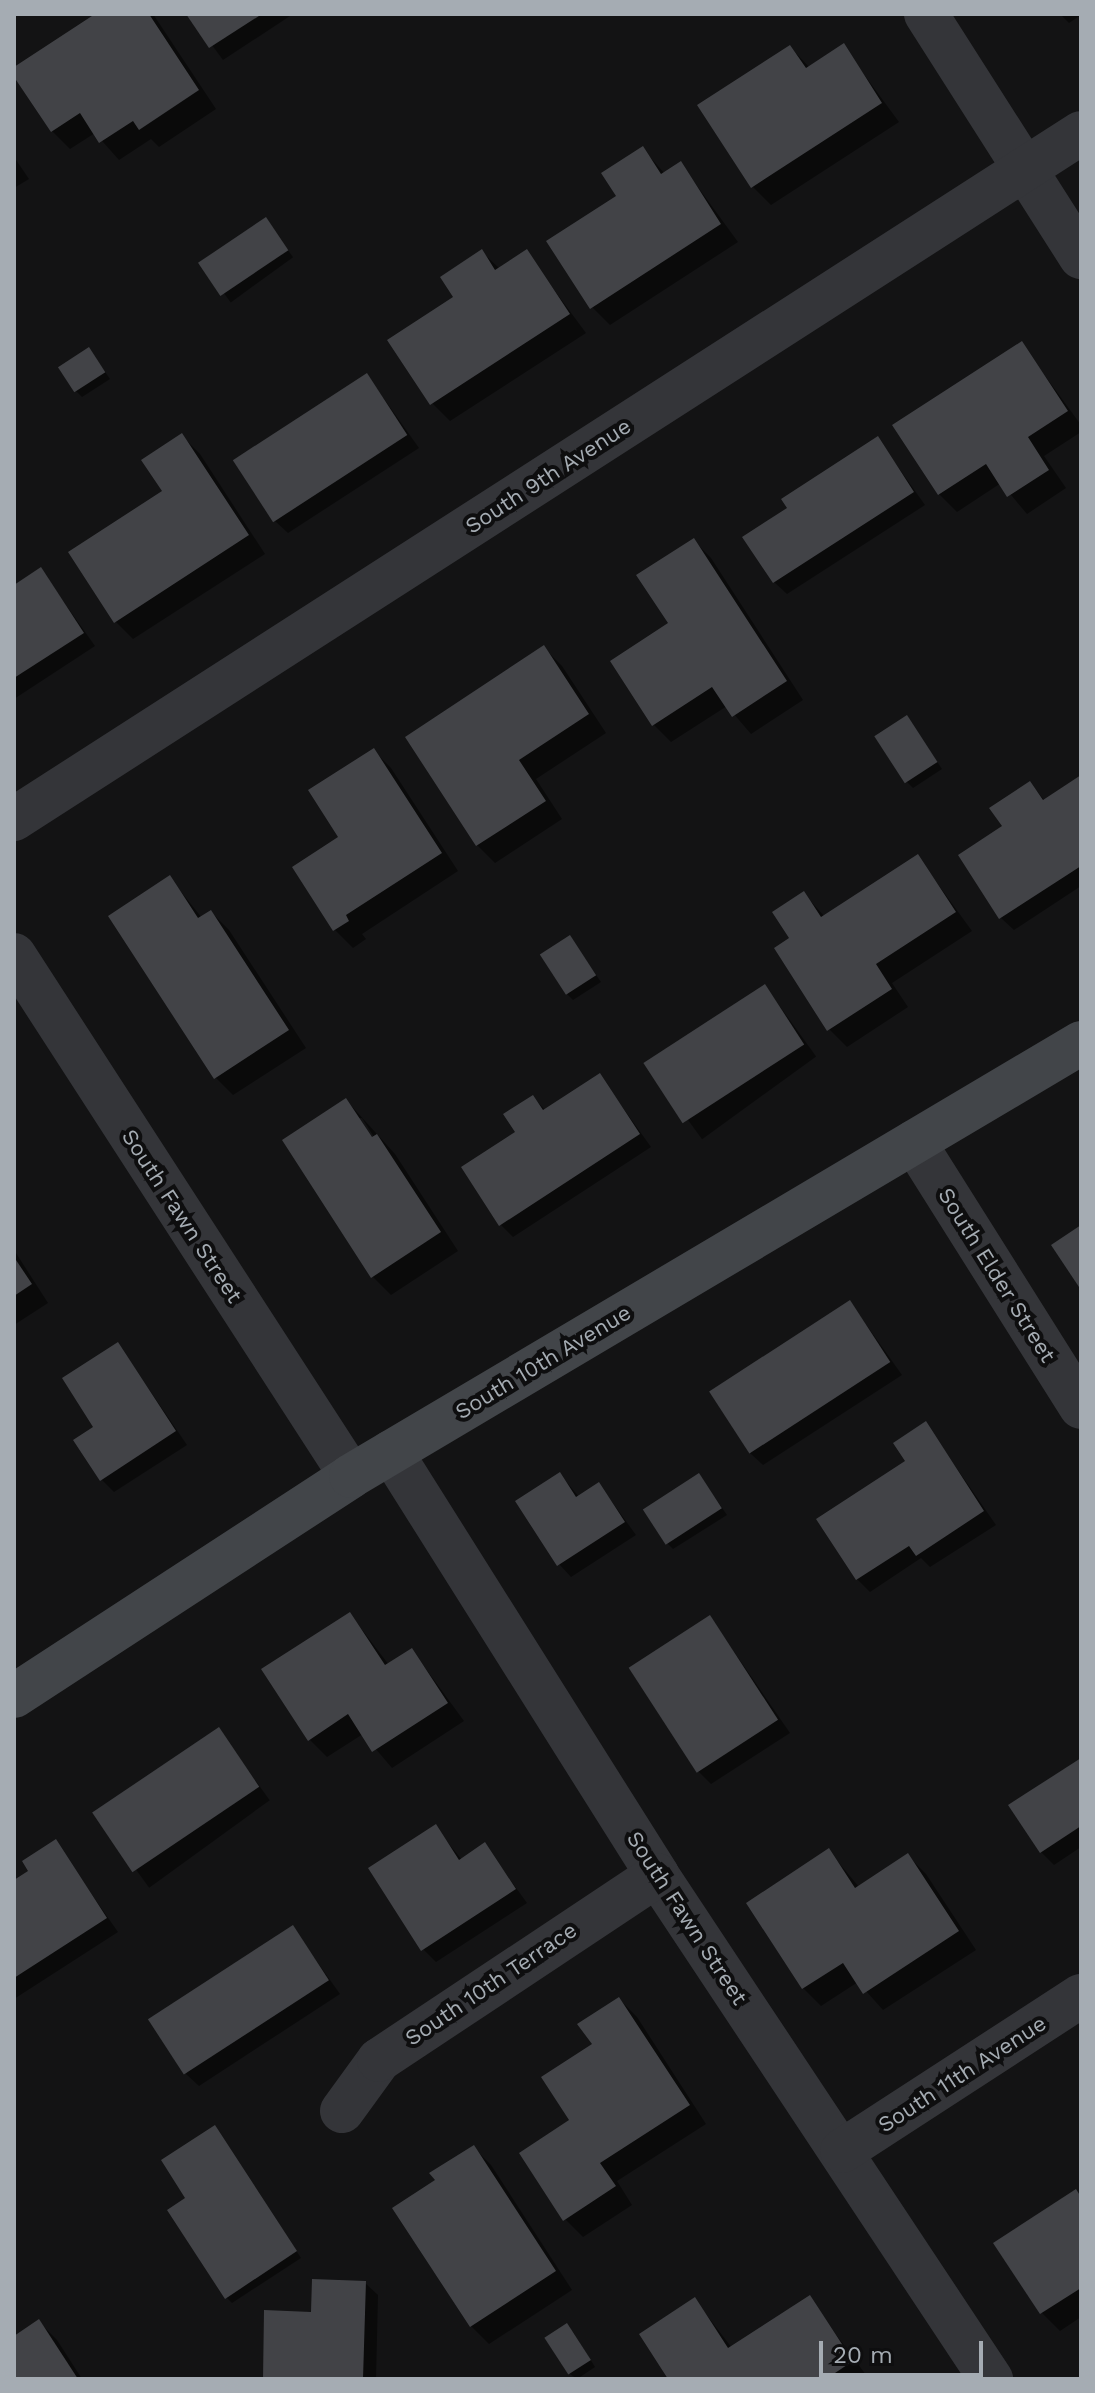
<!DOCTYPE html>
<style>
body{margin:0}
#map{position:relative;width:1095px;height:2393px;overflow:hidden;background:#131314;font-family:"Work Sans",sans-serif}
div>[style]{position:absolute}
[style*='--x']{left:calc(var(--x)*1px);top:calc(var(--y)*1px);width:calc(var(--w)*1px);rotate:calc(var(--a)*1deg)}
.shadow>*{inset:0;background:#0007;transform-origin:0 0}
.building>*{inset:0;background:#424347;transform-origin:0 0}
.street>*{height:44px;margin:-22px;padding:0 22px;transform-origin:22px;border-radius:22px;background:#343539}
.secondary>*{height:44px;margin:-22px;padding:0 22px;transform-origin:22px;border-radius:22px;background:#424549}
span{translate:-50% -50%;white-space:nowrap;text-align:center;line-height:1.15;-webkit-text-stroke:8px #0e0e0f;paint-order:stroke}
.street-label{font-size:22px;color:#a5acb3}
.frame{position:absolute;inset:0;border:16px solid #a5acb3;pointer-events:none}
.scale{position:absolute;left:819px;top:2341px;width:164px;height:36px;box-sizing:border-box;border:4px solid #a5acb3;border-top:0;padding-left:10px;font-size:24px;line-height:28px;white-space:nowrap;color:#a5acb3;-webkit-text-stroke:6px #0e0e0f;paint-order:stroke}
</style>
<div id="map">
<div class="shadow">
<i style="clip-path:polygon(99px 14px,153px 14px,216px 109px,159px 147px,151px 139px,119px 160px,95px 133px,70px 149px,52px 131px,14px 69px)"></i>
<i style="clip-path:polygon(189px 14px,293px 14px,223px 60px)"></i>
<i style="clip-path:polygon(1060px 14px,1081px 14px,1081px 15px,1069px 23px)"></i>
<i style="clip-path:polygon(843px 46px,899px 122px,771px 205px,753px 187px,700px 106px,790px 47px,810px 68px)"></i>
<i style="clip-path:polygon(642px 148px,665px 174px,681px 164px,738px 242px,610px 325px,592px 307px,618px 197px)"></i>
<i style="clip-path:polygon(14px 157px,29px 179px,14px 188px)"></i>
<i style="left:266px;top:220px;width:46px;height:77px;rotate:54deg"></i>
<i style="clip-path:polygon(482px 252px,500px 269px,526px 252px,586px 333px,450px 421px,432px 403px,456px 298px)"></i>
<i style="clip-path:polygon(1021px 343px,1081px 425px,1081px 432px,1044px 456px,1066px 488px,1027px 514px,1001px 483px,957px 512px,939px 494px)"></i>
<i style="clip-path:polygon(94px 356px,110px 379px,82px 397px,76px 391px)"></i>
<i style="clip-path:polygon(367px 375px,419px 448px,288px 533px,275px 521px)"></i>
<i style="clip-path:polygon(182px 436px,200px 454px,265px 554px,133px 639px,115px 621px)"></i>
<i style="clip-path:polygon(878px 439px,925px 505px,787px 594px,774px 582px,789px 508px)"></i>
<i style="clip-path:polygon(693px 540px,711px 558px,803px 700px,751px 734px,727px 706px,671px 742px,653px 724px,670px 624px)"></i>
<i style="clip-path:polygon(41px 570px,95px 646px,14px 699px,14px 587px)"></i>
<i style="clip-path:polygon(544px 648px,562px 666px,606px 733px,536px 779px,562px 819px,495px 863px,477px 845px)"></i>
<i style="clip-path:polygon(907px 718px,942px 769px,913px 788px,907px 782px)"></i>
<i style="clip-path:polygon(373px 750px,391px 768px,458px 871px,362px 934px,366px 939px,353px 948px,335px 930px,341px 838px)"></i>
<i style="clip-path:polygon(1081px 777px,1081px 886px,1014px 930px,1001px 918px,1005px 827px,1030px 783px,1045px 801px)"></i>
<i style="clip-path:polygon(918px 857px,972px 931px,892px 983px,908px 1007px,847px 1047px,829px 1029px,804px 894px,825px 917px)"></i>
<i style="clip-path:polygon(170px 878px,202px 918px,211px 912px,229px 930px,306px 1048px,233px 1095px,215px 1077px)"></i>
<i style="clip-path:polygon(570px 938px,601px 982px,573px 1000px,567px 994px)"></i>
<i style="left:765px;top:986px;width:87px;height:141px;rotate:54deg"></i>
<i style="clip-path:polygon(600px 1076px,651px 1147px,513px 1237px,500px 1224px,517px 1132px,533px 1097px,546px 1111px)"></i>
<i style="clip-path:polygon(evenodd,346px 1100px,395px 1154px,458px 1251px,391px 1295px,373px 1277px,346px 1100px,357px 1118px,362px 1118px,379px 1145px,376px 1147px,357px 1118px)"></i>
<i style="clip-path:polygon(14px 1250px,48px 1303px,14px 1325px)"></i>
<i style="clip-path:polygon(850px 1302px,902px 1375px,763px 1465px,750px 1453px)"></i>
<i style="clip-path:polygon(118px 1344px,187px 1445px,114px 1492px,102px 1480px,96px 1427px)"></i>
<i style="clip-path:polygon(926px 1424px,996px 1525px,930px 1567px,921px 1558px,870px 1592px,857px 1579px)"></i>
<i style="clip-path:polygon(560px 1474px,579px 1497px,599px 1484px,636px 1535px,571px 1577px,559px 1564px)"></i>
<i style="clip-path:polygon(699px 1475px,727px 1515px,673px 1549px,667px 1543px)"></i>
<i style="clip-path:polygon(350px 1614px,389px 1665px,412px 1650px,464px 1721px,392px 1768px,363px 1734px,327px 1757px,309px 1739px)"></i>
<i style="clip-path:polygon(710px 1617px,790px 1733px,711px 1784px,698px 1771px)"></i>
<i style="left:218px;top:1729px;width:88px;height:149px;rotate:54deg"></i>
<i style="clip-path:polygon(1081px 1760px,1081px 1847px,1054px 1865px,1041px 1852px)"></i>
<i style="clip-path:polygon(435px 1827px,462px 1860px,485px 1845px,527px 1903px,436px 1962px,423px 1949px)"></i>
<i style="clip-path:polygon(55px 1842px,118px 1932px,14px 1999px,14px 1883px,31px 1871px)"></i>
<i style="clip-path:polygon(829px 1851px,859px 1887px,908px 1856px,926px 1874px,976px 1950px,883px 2010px,858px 1982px,821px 2006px,803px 1988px)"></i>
<i style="clip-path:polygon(293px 1928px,340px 1994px,199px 2086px,186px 2074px)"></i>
<i style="clip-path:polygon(619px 1999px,637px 2017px,706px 2124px,617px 2181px,632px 2205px,583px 2237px,565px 2219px,572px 2120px,594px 2045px)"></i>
<i style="clip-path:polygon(215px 2128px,301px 2258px,232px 2303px,226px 2297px)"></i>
<i style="clip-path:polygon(473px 2147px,491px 2165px,572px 2290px,489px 2344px,471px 2326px,438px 2181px)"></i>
<i style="clip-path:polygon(1081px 2197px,1081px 2317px,1060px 2331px,1042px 2313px,996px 2243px)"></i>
<i style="clip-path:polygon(365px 2283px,378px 2295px,376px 2379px,265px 2379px)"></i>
<i style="clip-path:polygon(809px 2298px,869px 2379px,671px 2379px,695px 2300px,732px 2348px)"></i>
<i style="clip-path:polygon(39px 2322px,57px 2340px,82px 2379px,14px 2379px,14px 2338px)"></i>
<i style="clip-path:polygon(573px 2332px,595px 2367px,577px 2379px,570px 2374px)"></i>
</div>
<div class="building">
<i style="clip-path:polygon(95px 14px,149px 14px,199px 90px,139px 130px,133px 121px,99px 143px,80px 113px,51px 132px,14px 77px,14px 67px)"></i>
<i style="clip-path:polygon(186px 14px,262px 14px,209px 48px)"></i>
<i style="clip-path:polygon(844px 43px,882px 103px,751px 188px,697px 105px,790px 45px,806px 68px)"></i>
<i style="clip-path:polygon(643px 146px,661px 174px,681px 161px,721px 224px,590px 309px,546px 241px,616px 196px,601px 173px)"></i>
<i style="left:266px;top:217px;width:40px;height:82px;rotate:56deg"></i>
<i style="clip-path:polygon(482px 249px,495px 270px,527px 249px,570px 314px,430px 405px,387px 340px,453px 297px,440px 277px)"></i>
<i style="clip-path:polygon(1022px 341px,1068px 411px,1028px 437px,1049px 470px,1007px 497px,986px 464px,938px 495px,892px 425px)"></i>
<i style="left:89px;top:347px;width:30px;height:37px;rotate:57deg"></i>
<i style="left:367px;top:373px;width:74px;height:160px;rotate:57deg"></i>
<i style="clip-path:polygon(182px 433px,249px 535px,114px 623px,68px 552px,162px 491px,141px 460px)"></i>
<i style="clip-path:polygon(878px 436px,914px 492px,773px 583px,742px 537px,787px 508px,781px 499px)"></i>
<i style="clip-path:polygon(694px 538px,787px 681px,732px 717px,712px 687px,652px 726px,610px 661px,668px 623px,636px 575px)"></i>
<i style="clip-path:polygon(41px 567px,84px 633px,14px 678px,14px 585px)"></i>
<i style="clip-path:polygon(544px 645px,589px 714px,519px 760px,546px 801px,476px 846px,405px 737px)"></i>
<i style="left:907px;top:715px;width:56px;height:39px;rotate:57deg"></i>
<i style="clip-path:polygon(374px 748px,442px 853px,346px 915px,349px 921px,333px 931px,292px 867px,338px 837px,308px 790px)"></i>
<i style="clip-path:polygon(1081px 775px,1081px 866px,999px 919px,958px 855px,1002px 826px,989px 808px,1030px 781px,1043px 800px)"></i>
<i style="clip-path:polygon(918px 854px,956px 912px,876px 964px,892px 989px,827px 1031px,774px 948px,789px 938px,772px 912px,804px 891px,821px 917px)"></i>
<i style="clip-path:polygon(170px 875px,198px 918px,211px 910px,289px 1030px,214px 1079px,108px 916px)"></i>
<i style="left:570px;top:935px;width:48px;height:36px;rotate:57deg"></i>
<i style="left:765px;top:984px;width:72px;height:145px;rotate:57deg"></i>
<i style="clip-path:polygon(600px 1073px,640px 1134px,499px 1226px,461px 1167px,515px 1132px,503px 1114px,533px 1095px,543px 1110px)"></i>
<i style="clip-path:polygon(346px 1098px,372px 1137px,377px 1134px,441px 1232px,371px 1278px,282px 1140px)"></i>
<i style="clip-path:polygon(1081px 1225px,1081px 1290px,1051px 1245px)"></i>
<i style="clip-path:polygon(14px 1257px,32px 1284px,14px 1296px)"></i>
<i style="left:850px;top:1300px;width:74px;height:168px;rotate:57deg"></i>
<i style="clip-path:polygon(118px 1342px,176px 1431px,100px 1481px,73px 1440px,93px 1427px,62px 1378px)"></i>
<i style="clip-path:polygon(926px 1421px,984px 1511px,916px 1556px,909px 1546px,856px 1580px,816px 1519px,905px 1461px,893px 1443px)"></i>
<i style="clip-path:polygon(560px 1472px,576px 1497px,599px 1482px,625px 1522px,557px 1566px,515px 1501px)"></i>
<i style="left:699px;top:1473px;width:42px;height:67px;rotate:57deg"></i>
<i style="clip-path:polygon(350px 1612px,385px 1665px,412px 1648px,448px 1703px,372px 1752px,348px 1714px,308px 1741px,261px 1669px)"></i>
<i style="left:710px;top:1615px;width:125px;height:97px;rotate:57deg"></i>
<i style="left:219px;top:1727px;width:72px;height:153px;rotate:56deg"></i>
<i style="clip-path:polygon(1081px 1758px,1081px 1826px,1040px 1853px,1008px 1805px)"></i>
<i style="clip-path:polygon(436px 1824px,459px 1860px,485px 1842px,516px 1889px,421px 1951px,368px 1868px)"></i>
<i style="clip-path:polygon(56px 1839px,107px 1918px,14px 1978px,14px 1880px,28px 1871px,22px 1861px)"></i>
<i style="clip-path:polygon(829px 1848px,855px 1888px,908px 1853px,959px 1931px,863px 1994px,843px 1963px,802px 1989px,746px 1903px)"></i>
<i style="left:293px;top:1925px;width:66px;height:173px;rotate:57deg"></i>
<i style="clip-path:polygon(619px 1997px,690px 2105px,600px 2163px,616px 2186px,563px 2221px,519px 2153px,569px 2120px,541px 2077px,592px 2044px,577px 2024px)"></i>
<i style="clip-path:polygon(215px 2125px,297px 2251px,225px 2299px,167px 2210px,185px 2198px,161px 2160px)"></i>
<i style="clip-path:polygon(474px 2145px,556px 2271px,470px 2327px,392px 2208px,435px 2180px,429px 2173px)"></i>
<i style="clip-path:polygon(1076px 2189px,1081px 2197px,1081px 2288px,1040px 2314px,993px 2243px)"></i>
<i style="clip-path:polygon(312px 2279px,366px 2281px,363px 2379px,263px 2379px,264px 2310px,311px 2312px)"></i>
<i style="clip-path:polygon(810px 2295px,853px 2361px,826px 2379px,668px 2379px,639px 2334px,695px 2297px,728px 2348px)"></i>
<i style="clip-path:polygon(39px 2319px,78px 2379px,14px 2379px,14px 2336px)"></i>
<i style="left:567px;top:2323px;width:44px;height:27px;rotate:57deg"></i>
</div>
<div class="street">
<i style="--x:926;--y:14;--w:288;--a:57.5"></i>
<i style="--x:14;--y:819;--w:1268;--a:-32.74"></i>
<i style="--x:14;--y:955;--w:620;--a:57.1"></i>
<i style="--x:914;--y:1142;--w:313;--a:57.8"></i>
<i style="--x:391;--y:1452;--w:500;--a:57.8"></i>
<i style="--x:657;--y:1875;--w:605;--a:56.47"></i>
<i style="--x:342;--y:2111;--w:63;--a:-54"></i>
<i style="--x:379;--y:2060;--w:334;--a:-33.6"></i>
<i style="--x:842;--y:2151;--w:285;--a:-33"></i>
</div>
<div class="secondary">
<i style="--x:14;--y:1696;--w:402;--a:-33.1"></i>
<i style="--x:351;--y:1476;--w:849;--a:-30.67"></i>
</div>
<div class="street-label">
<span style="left:548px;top:476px;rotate:-33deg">South 9th Avenue</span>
<span style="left:182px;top:1216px;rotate:57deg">South Fawn Street</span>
<span style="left:997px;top:1275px;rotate:58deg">South Elder Street</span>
<span style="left:543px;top:1362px;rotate:-31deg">South 10th Avenue</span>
<span style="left:687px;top:1918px;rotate:57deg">South Fawn Street</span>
<span style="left:491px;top:1984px;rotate:-34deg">South 10th Terrace</span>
<span style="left:962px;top:2074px;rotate:-33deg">South 11th Avenue</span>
</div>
<div class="frame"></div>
<div class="scale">20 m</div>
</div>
